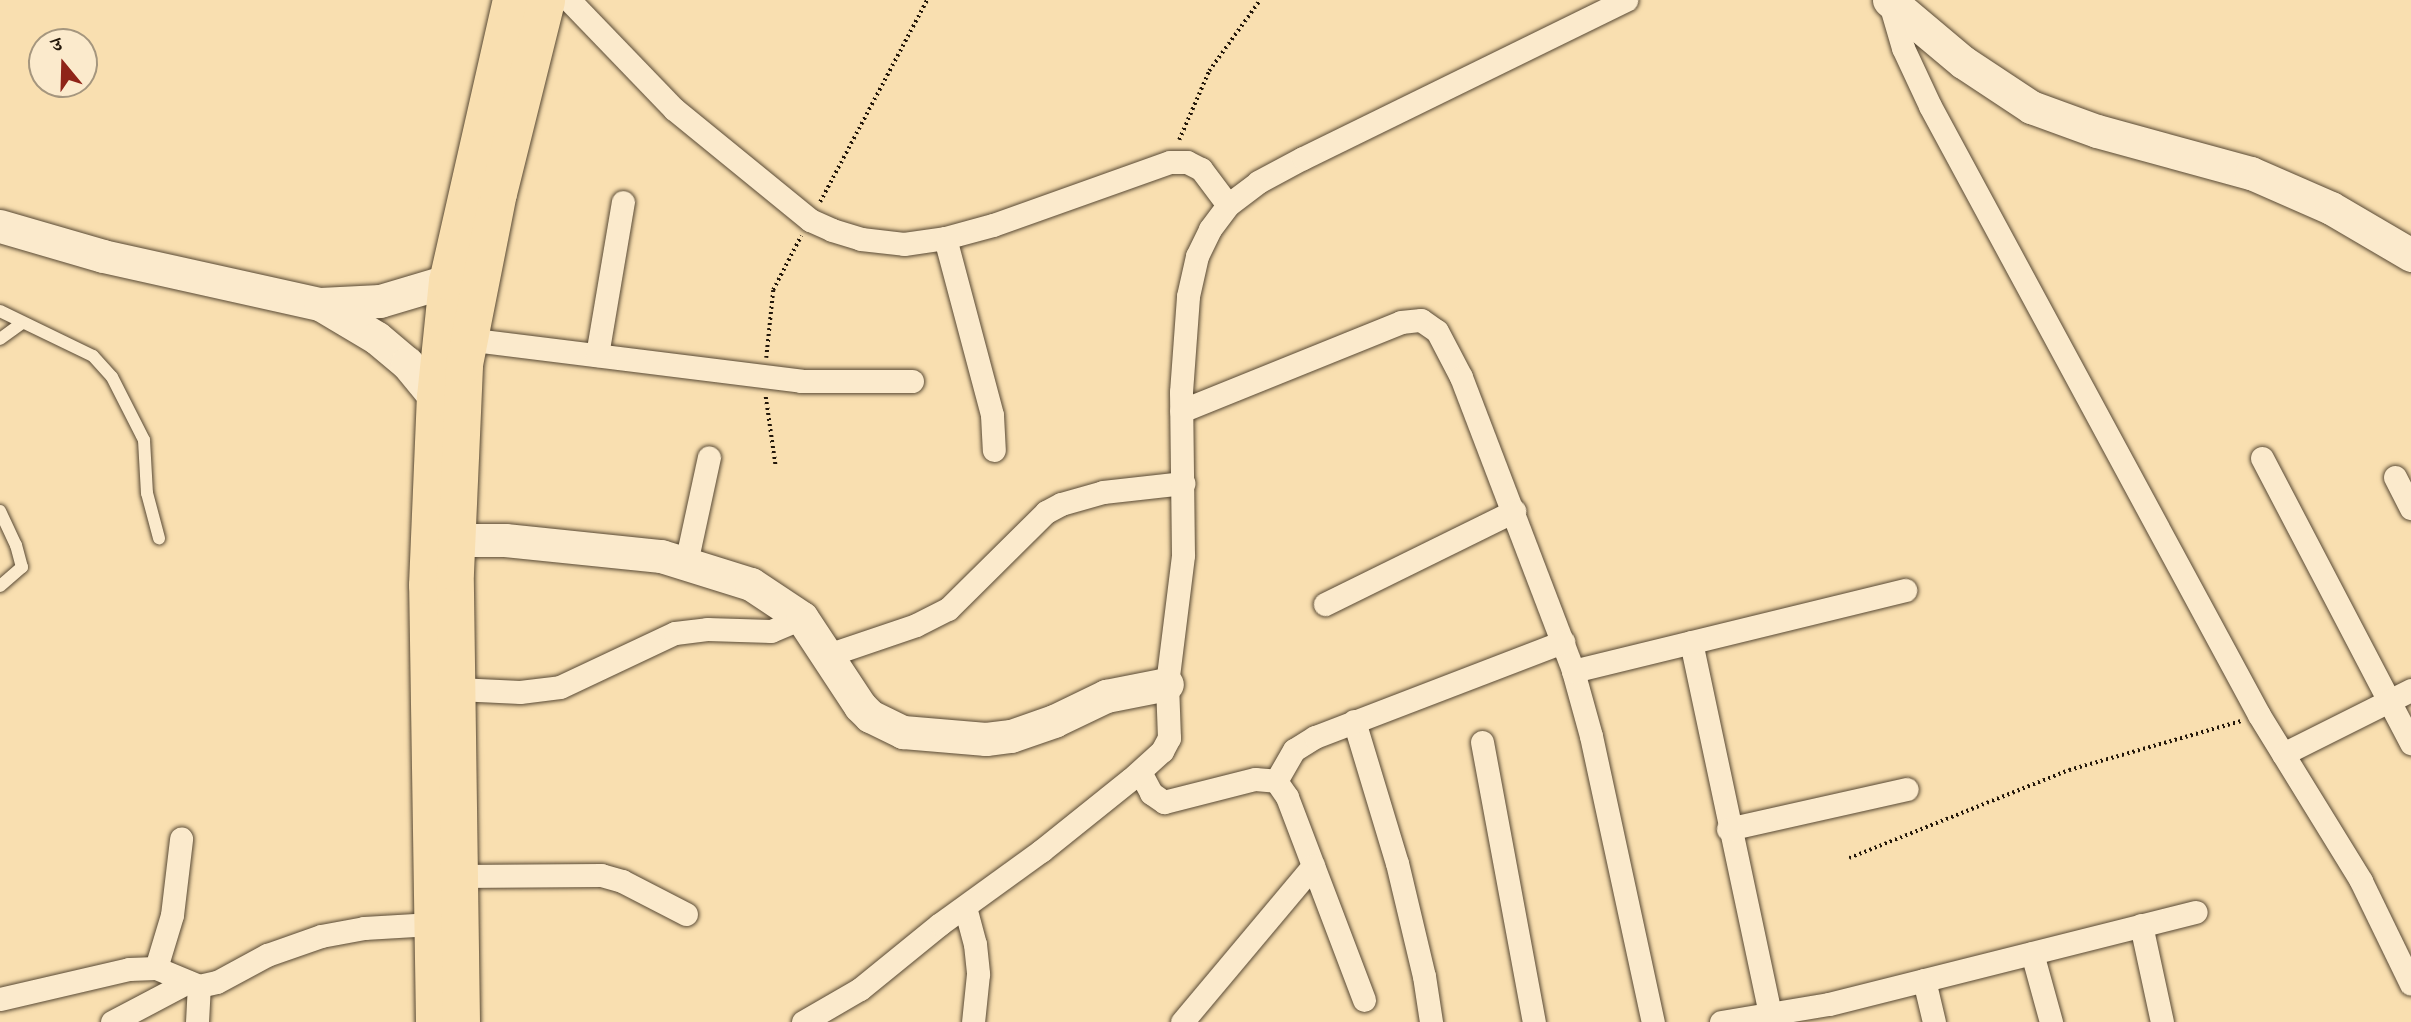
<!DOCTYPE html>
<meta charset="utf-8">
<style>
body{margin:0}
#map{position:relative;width:2411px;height:1022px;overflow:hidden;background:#f9dfb0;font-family:"EB Garamond","Noto Serif Devanagari",serif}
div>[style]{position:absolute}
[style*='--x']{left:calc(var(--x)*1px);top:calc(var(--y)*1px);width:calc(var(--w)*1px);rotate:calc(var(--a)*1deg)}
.path>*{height:3.5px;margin-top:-1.75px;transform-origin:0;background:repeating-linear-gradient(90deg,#23170a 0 2px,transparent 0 5.5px)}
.roads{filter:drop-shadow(0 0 2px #584934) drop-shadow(0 0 2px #584934)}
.lane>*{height:12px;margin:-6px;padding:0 6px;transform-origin:6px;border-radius:6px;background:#fbeacc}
.street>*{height:23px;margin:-11.5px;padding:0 11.5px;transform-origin:11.5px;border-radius:11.5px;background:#fbeacc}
.secondary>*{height:33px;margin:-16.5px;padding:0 16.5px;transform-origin:16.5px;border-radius:16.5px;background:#fbeacc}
.primary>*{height:37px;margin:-18.5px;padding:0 18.5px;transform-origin:18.5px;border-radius:18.5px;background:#f9dfb0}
span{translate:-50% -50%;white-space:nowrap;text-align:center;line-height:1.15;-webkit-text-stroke:6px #fbeacc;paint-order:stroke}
.north{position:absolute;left:28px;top:28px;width:70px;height:70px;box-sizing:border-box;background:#fbeacc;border:2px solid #a5967e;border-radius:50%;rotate:341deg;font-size:19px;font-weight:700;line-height:28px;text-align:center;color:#23170a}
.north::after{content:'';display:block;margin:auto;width:24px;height:32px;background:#8f2418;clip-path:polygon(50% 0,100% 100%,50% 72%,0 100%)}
</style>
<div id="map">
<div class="path">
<i style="--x:1179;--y:140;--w:75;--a:-66.5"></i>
<i style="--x:1209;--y:71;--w:87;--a:-54.3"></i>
<i style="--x:820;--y:202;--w:229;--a:-62.1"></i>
<i style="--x:766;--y:358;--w:68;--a:-84.1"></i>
<i style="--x:773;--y:290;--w:61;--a:-62.6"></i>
<i style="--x:766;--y:397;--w:71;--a:81.9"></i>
<i style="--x:1849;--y:858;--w:237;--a:-21.8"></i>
<i style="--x:2069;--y:770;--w:179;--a:-15.9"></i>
</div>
<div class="roads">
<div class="lane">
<i style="--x:0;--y:311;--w:103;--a:25.8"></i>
<i style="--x:93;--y:356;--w:28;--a:48"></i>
<i style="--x:112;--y:377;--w:71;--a:63.1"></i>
<i style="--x:144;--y:440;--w:53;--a:86.8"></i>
<i style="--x:147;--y:493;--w:47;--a:75.1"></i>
<i style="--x:0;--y:339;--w:27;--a:-36"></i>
<i style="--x:0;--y:511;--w:38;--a:65"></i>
<i style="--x:16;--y:545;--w:23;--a:75"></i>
<i style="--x:22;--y:567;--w:29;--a:139"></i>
</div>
<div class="street">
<i style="--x:569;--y:0;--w:151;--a:46.1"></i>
<i style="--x:674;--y:109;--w:176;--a:39.2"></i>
<i style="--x:810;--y:220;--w:24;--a:24"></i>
<i style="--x:832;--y:230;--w:30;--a:17"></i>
<i style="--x:861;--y:239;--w:43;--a:6.6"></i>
<i style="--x:904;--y:244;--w:41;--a:-8.3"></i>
<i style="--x:945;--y:238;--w:50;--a:-15.2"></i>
<i style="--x:993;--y:225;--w:188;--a:-19.6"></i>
<i style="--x:1170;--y:162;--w:17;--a:0"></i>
<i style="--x:1187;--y:162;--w:16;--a:27"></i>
<i style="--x:1201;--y:169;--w:45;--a:53.1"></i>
<i style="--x:1889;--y:0;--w:50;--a:73.7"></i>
<i style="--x:1903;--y:48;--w:64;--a:65"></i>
<i style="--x:1930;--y:106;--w:692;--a:61.62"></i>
<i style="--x:2259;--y:715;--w:195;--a:58.4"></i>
<i style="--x:2361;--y:881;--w:114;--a:64.1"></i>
<i style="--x:945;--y:238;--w:183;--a:75.1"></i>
<i style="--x:992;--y:415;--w:35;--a:87"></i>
<i style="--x:458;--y:338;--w:346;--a:7.1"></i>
<i style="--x:801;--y:381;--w:111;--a:0"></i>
<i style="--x:597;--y:355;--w:155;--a:-80.4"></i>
<i style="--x:1181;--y:411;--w:237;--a:-22"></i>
<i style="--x:1401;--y:322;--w:20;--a:-6"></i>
<i style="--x:1421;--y:320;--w:19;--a:35"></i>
<i style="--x:1437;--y:331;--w:52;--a:62.4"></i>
<i style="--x:1461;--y:377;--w:315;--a:69.1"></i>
<i style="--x:1573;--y:671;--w:67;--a:74.5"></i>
<i style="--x:1591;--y:736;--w:293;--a:77.8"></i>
<i style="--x:2262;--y:458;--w:322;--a:62.4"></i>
<i style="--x:2395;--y:477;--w:35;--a:63"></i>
<i style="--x:686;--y:563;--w:108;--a:-77.8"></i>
<i style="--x:1325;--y:604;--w:211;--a:-26.2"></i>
<i style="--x:1691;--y:642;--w:380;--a:78"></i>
<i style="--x:828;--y:655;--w:93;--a:-18.8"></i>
<i style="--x:916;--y:625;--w:36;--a:-27"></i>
<i style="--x:948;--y:609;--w:138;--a:-44.7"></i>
<i style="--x:1046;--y:512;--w:17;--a:-28"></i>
<i style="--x:1061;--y:504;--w:44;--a:-15.9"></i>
<i style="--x:1103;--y:492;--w:81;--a:-6.4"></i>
<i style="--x:1573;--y:671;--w:342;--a:-13.7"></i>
<i style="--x:457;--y:689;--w:63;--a:2.7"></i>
<i style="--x:520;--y:692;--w:40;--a:-7.1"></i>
<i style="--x:560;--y:687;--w:127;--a:-25.2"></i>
<i style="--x:675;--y:633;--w:32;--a:-7"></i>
<i style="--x:707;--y:629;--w:64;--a:1.8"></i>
<i style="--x:771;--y:631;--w:34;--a:-23"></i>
<i style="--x:1354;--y:721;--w:148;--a:73.2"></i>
<i style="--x:1397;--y:863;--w:116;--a:76.6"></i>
<i style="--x:1424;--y:976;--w:47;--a:81.3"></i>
<i style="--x:1482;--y:742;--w:285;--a:79.5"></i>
<i style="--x:2283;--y:754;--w:143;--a:-26.6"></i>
<i style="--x:1140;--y:772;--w:24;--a:62"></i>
<i style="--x:1151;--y:793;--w:16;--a:35"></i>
<i style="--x:1164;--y:802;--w:94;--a:-14.2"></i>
<i style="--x:1255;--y:779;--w:21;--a:5"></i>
<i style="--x:1276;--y:781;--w:19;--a:55"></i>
<i style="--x:1287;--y:797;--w:217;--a:69.2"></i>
<i style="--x:1276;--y:781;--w:36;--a:-60"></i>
<i style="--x:1294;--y:750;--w:25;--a:-32"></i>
<i style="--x:1315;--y:737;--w:266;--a:-21"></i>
<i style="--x:1728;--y:829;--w:183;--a:-12.6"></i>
<i style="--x:459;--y:876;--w:142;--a:-0.4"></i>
<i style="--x:601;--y:875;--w:22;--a:16"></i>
<i style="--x:622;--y:881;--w:72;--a:27.3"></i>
<i style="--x:965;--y:907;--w:38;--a:75"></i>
<i style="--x:975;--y:944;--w:30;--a:84"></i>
<i style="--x:978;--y:974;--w:48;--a:95.9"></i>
<i style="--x:2141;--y:925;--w:99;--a:77.8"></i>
<i style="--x:2032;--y:953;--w:72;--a:74.6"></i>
<i style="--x:156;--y:968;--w:55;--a:-73.2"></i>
<i style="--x:172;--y:915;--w:77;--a:-83.2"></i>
<i style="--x:1924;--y:980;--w:43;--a:76.6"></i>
<i style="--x:0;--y:999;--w:132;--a:-13.1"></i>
<i style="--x:129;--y:969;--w:27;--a:-2"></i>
<i style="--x:156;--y:968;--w:47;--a:22.7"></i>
<i style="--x:199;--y:986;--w:18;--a:-13"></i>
<i style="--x:217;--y:982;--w:57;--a:-28.4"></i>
<i style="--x:267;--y:955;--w:57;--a:-19.4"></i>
<i style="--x:321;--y:936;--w:44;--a:-10.5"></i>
<i style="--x:364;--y:928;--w:68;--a:-3.4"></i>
<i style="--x:112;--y:1022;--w:86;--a:-27.8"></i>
<i style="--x:197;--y:1022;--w:36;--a:-87"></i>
<i style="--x:803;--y:1022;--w:66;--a:-30.1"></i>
<i style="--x:860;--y:989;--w:103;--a:-39.1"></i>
<i style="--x:940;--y:924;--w:125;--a:-35.9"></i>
<i style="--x:1041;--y:851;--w:115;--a:-38.7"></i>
<i style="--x:1131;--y:779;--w:42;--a:-42.1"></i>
<i style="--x:1162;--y:751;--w:15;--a:-62"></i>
<i style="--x:1169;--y:738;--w:54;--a:-92.1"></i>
<i style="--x:1167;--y:684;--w:130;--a:-82.9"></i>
<i style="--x:1183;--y:555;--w:163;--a:-90.7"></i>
<i style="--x:1181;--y:392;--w:96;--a:-85.8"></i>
<i style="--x:1188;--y:296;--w:41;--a:-77.3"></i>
<i style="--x:1197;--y:256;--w:30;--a:-64"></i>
<i style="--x:1210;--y:229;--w:30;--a:-53"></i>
<i style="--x:1228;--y:205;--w:38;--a:-37"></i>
<i style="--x:1258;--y:182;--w:51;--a:-28.1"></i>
<i style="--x:1303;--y:158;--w:360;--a:-26.1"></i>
<i style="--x:1182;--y:1022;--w:204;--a:-50"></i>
<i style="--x:1721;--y:1022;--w:109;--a:-9.5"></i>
<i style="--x:1829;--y:1004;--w:378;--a:-14.1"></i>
</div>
<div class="secondary">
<i style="--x:1889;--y:0;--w:97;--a:40"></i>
<i style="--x:1963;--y:62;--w:82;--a:33.5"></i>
<i style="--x:2031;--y:107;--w:70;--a:20"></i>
<i style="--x:2097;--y:131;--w:160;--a:15.3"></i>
<i style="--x:2251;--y:173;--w:87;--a:23.6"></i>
<i style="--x:2331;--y:208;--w:93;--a:30.4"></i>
<i style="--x:0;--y:226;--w:107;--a:16.2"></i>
<i style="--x:103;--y:256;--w:222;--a:12.5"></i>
<i style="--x:320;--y:304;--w:60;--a:-2.9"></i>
<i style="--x:380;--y:301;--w:70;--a:-16.6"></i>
<i style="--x:320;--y:304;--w:66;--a:30.8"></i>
<i style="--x:377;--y:338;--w:39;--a:40"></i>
<i style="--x:407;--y:363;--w:44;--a:50.5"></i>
<i style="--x:457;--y:540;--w:48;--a:0"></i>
<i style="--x:505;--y:540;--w:157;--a:5.9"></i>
<i style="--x:661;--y:556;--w:94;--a:17.3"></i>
<i style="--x:751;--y:584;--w:61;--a:33.7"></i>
<i style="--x:802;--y:618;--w:105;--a:56.6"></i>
<i style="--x:860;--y:706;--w:14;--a:45"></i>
<i style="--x:870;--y:716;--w:37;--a:26"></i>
<i style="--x:903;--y:732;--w:83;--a:4.8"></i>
<i style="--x:986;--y:739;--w:25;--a:-7"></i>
<i style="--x:1011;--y:736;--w:46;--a:-19.2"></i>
<i style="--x:1054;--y:721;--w:58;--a:-25.7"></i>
<i style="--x:1106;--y:696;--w:62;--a:-11.1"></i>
</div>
<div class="primary">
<i style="--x:434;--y:1022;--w:437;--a:-90.9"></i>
<i style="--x:427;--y:585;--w:188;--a:-87.6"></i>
<i style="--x:435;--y:397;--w:117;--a:-84.1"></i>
<i style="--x:447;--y:281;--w:288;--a:-77.2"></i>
<i style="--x:461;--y:1022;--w:450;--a:-90.8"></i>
<i style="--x:455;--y:572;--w:208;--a:-87.5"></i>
<i style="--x:464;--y:364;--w:174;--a:-78.8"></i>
<i style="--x:498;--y:193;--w:199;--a:-76"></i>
</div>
</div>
<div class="north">उ</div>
</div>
